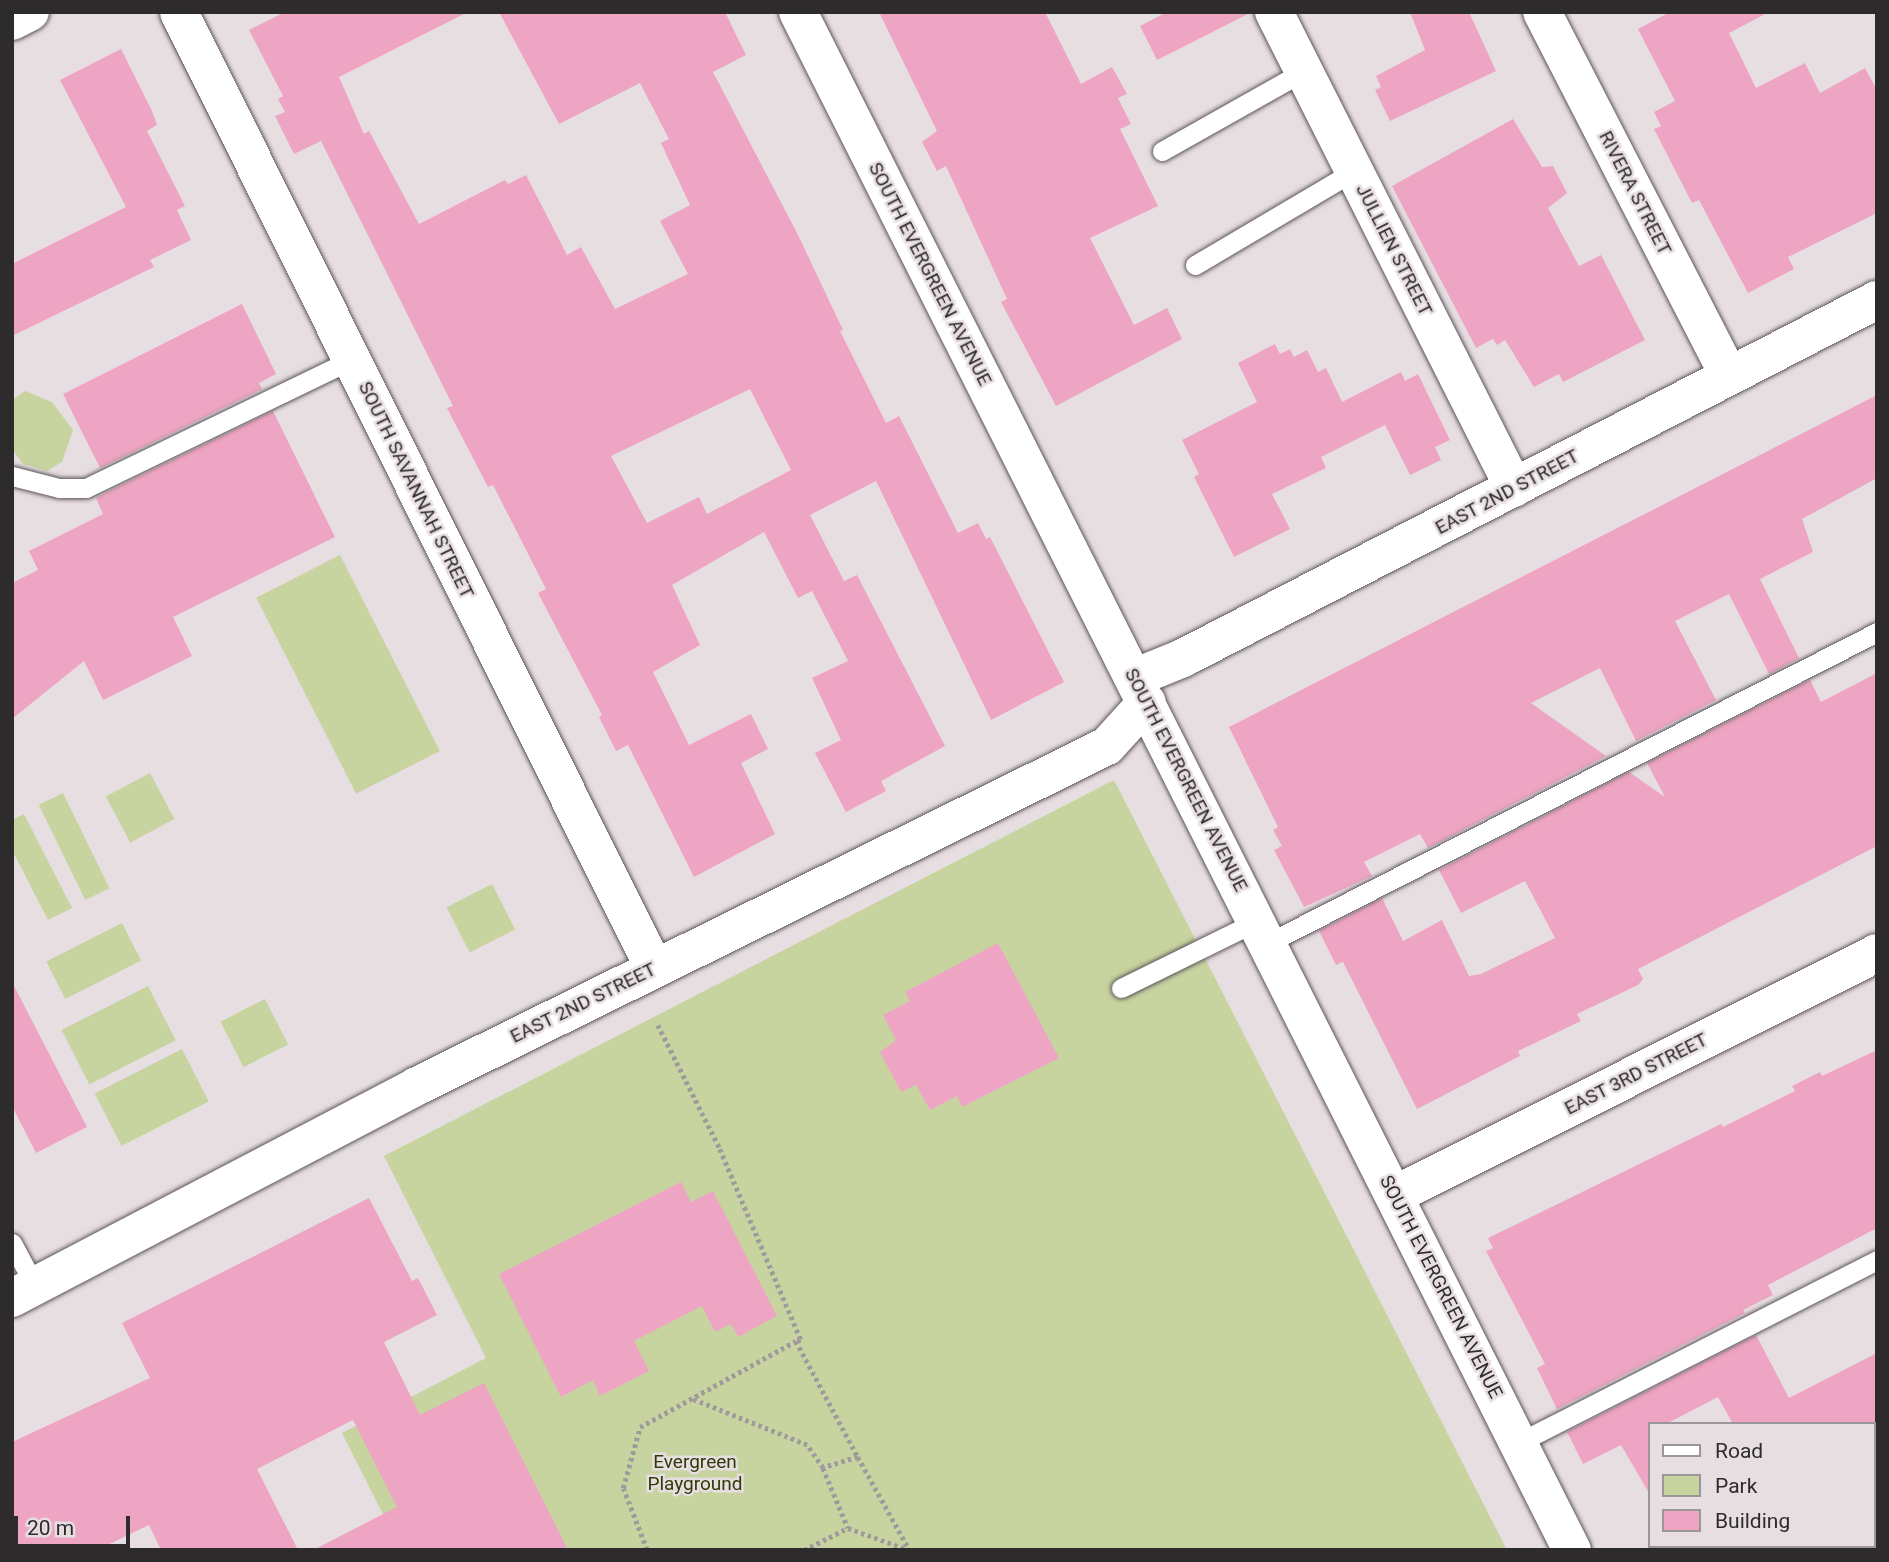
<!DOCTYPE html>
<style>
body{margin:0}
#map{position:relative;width:1889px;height:1562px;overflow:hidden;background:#e7dee2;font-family:Roboto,sans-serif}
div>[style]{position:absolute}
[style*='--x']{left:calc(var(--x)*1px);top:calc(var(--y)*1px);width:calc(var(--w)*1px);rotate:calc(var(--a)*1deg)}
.green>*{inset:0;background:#c7d4a0;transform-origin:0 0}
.building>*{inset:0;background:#eea5c3}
.path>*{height:4.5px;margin-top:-2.25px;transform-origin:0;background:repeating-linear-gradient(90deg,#a19a9d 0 3.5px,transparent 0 7px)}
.roads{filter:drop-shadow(0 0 2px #5d5659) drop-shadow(0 0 2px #5d5659)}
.lane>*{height:19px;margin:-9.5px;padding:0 9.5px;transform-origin:9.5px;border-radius:9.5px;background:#fff}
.street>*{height:38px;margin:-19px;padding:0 19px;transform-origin:19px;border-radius:19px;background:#fff}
.secondary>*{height:38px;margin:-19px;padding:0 19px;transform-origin:19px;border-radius:19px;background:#fff}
span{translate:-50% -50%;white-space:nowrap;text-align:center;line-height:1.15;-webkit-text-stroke:5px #e7dee2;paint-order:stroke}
.street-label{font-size:19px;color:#2e2b2c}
.park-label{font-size:19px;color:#323b05}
.frame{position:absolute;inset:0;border:14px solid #2e2b2c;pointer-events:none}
.legend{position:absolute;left:1648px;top:1422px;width:228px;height:126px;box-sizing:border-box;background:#e7dee2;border:2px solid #9d9699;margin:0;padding:9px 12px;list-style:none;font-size:21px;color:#2e2b2c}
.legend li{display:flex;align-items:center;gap:14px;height:35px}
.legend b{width:35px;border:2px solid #9d9699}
.scale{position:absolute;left:14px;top:1516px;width:116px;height:32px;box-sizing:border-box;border:4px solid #2e2b2c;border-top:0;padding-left:9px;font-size:21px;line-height:24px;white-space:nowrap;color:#2e2b2c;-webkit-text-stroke:5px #e7dee2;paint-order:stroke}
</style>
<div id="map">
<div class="green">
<i style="clip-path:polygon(25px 391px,52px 402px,73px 430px,62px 462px,47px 471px,23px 464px,12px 449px,12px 400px)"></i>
<i style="left:340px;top:555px;width:220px;height:94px;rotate:63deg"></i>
<i style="left:150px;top:773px;width:52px;height:50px;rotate:62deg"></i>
<i style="clip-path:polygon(1114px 780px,1507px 1550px,401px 1550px,342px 1433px,486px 1358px,384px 1156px)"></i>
<i style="left:63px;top:793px;width:106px;height:27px;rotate:64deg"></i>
<i style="clip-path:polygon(24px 814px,72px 908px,48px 920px,12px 850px,12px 820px)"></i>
<i style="left:492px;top:884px;width:51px;height:51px;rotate:63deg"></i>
<i style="left:122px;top:923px;width:42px;height:85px;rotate:63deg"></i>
<i style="left:148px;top:986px;width:61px;height:97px;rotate:63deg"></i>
<i style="left:265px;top:999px;width:51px;height:50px;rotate:63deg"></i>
<i style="left:182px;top:1049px;width:59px;height:98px;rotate:63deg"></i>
</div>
<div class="building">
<i style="clip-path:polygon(evenodd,285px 12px,468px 12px,339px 77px,364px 134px,369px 131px,419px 224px,505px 180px,508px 184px,526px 175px,567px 255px,581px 247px,615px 309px,688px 274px,660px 221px,690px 205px,661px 143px,669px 139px,640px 83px,559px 124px,499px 12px,725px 12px,746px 55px,713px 72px,798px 235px,843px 330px,840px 331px,886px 423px,899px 416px,958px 533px,978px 523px,986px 539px,990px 537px,1064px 682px,991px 720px,876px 481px,810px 515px,844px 581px,857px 575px,945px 746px,881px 781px,886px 791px,846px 812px,815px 753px,841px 740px,812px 678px,848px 661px,812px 591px,798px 598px,764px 532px,672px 585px,700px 645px,653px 672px,689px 745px,751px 714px,768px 749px,741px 763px,775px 834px,694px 877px,628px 745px,616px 751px,599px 717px,602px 715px,538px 593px,546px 589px,493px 485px,488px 487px,447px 408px,453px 406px,321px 141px,294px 154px,275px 116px,285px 112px,278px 99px,283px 96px,249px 30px,285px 12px,750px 389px,791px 470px,707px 514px,699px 497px,647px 523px,611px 456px,750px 389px)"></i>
<i style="clip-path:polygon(879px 12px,1045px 12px,1081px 84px,1112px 67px,1127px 94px,1118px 98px,1131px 124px,1120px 129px,1158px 206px,1090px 238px,1134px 325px,1167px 308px,1182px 339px,1056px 406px,1001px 302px,1007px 299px,946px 166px,937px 171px,922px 142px,937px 131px)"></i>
<i style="clip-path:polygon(1167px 12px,1252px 12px,1157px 60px,1140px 26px)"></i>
<i style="clip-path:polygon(1410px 12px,1469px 12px,1496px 71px,1390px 121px,1375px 90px,1381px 87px,1376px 76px,1425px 50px)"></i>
<i style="clip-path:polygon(1670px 12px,1769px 12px,1729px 33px,1756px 88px,1805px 63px,1820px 93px,1865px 68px,1877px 90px,1877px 213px,1788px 257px,1794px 269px,1748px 293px,1699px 200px,1692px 203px,1654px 129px,1661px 126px,1654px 112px,1675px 101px,1638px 29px)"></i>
<i style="clip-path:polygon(121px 49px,152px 111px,157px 125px,147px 131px,185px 206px,177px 210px,191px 240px,150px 260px,154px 267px,12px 336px,12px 264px,126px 207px,60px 80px)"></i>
<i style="clip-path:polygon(1513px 119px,1542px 167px,1553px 166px,1567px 193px,1548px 208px,1579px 266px,1601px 255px,1645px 340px,1563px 382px,1559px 374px,1534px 387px,1505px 340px,1497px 345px,1493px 339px,1476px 348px,1392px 186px)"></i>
<i style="clip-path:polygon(242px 304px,276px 374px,259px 383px,262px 389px,100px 468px,63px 394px)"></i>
<i style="clip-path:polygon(1275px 344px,1280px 354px,1290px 349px,1294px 357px,1307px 350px,1318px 372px,1326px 368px,1342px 402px,1401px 372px,1405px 381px,1418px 374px,1450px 440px,1435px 447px,1441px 460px,1410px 475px,1385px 425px,1321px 457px,1326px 468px,1272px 494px,1290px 529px,1234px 557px,1194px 477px,1199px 474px,1182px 440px,1257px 402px,1238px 363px)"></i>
<i style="clip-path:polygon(1877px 395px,1877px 478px,1802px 519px,1813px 552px,1760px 579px,1799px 658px,1769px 674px,1729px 594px,1675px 621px,1716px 700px,1636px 741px,1600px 668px,1531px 703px,1606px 756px,1428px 848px,1420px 834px,1364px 862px,1372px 876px,1304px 907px,1274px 850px,1282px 846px,1273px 830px,1278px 827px,1229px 727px)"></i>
<i style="clip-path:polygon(273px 411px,335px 537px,173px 617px,192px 656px,103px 700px,84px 661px,12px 719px,12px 583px,38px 570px,29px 551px,103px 514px,96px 498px,111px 490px)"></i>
<i style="clip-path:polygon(1877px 673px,1877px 846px,1638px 969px,1643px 979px,1638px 985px,1577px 1014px,1581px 1021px,1518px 1051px,1520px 1056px,1417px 1109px,1343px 962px,1336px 965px,1319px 931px,1382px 898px,1403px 941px,1442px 920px,1469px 976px,1481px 974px,1555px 938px,1525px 881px,1461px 913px,1439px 870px,1629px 772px,1665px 797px,1647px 763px,1810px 680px,1821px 702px)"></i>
<i style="clip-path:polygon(998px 943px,1059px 1058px,962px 1107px,957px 1096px,930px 1110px,916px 1085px,901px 1092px,880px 1052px,896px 1040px,883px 1015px,910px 1001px,905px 992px)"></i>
<i style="clip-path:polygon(12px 982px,87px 1127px,36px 1153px,12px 1106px)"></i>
<i style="clip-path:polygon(1877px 1050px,1877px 1228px,1768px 1285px,1773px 1295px,1743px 1310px,1745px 1313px,1557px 1409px,1537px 1368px,1545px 1364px,1486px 1251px,1493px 1248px,1488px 1238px,1721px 1124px,1723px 1127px,1795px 1091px,1792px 1086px,1820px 1072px,1822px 1076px)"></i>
<i style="clip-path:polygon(681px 1182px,691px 1202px,713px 1191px,777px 1316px,738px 1337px,731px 1324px,715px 1332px,702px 1306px,634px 1341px,649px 1371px,600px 1396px,593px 1380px,561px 1397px,499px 1274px)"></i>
<i style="clip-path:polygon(369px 1198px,412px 1281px,418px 1278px,437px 1315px,384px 1342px,420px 1415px,484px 1383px,568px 1550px,313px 1550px,397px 1507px,353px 1420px,257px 1469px,298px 1550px,161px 1550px,149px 1525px,97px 1550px,12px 1550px,12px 1442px,150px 1378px,122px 1323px)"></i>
<i style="clip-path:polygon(1756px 1335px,1789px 1398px,1877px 1353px,1877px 1424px,1733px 1424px,1718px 1397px,1666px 1424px,1649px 1424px,1649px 1493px,1621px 1445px,1583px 1464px,1567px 1432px)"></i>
</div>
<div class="path">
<i style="--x:658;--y:1025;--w:139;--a:63.4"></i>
<i style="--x:720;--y:1149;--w:207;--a:67"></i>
<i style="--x:801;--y:1340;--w:5;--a:169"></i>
<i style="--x:858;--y:1457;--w:105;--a:61"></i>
<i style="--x:823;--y:1468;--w:65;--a:67.4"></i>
<i style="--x:848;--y:1528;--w:65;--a:19.8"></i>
<i style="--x:647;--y:1550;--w:66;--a:-111.2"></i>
<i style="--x:623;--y:1488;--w:63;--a:-74.4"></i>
<i style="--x:640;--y:1427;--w:178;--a:-28.9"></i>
<i style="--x:796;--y:1341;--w:132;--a:61.9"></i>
<i style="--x:858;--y:1457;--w:37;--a:163"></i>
<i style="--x:823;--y:1468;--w:28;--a:-125"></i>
<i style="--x:807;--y:1445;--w:124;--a:-158.2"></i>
<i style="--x:804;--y:1550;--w:49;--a:-26.6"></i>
</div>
<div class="roads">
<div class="lane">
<i style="--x:1162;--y:151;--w:163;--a:-29.4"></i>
<i style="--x:1195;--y:265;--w:185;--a:-30.6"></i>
<i style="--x:12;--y:476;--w:49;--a:14.3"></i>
<i style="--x:59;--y:488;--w:27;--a:0"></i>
<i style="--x:86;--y:488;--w:294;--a:-25.8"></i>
<i style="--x:1268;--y:943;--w:684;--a:-27.05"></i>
<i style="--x:1121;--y:988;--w:152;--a:-26.2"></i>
<i style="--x:12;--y:1243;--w:49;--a:61.9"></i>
<i style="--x:1518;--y:1443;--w:403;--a:-27"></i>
</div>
<div class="street">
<i style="--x:179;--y:12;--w:1068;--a:63.58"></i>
<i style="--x:1274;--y:12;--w:533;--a:63.24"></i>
<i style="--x:1542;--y:12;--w:407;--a:62.8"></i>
<i style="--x:1134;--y:678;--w:53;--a:-22.2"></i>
<i style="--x:1183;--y:658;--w:781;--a:-27.29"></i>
<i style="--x:1395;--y:1195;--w:539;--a:-26.66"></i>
<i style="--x:12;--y:1298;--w:457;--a:-27.6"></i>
<i style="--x:417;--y:1086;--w:769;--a:-26.23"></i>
<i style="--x:1107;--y:746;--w:59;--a:-47.7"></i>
</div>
<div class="secondary">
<i style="--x:798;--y:12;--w:1722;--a:63.29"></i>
<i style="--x:12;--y:21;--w:20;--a:-27"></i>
</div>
</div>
<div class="street-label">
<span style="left:1635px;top:193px;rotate:63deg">RIVERA STREET</span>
<span style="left:1394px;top:250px;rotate:63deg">JULLIEN STREET</span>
<span style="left:930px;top:274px;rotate:63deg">SOUTH EVERGREEN AVENUE</span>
<span style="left:416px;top:490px;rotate:64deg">SOUTH SAVANNAH STREET</span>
<span style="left:1507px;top:492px;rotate:-28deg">EAST 2ND STREET</span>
<span style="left:1186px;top:780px;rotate:63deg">SOUTH EVERGREEN AVENUE</span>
<span style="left:583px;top:1003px;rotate:-26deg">EAST 2ND STREET</span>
<span style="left:1636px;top:1074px;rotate:-27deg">EAST 3RD STREET</span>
<span style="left:1441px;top:1287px;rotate:63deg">SOUTH EVERGREEN AVENUE</span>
</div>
<div class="park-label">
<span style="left:695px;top:1473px">Evergreen<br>Playground</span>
</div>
<div class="frame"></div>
<ul class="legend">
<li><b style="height:9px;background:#fff"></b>Road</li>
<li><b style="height:19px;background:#c7d4a0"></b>Park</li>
<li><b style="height:19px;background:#eea5c3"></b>Building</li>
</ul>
<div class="scale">20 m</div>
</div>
